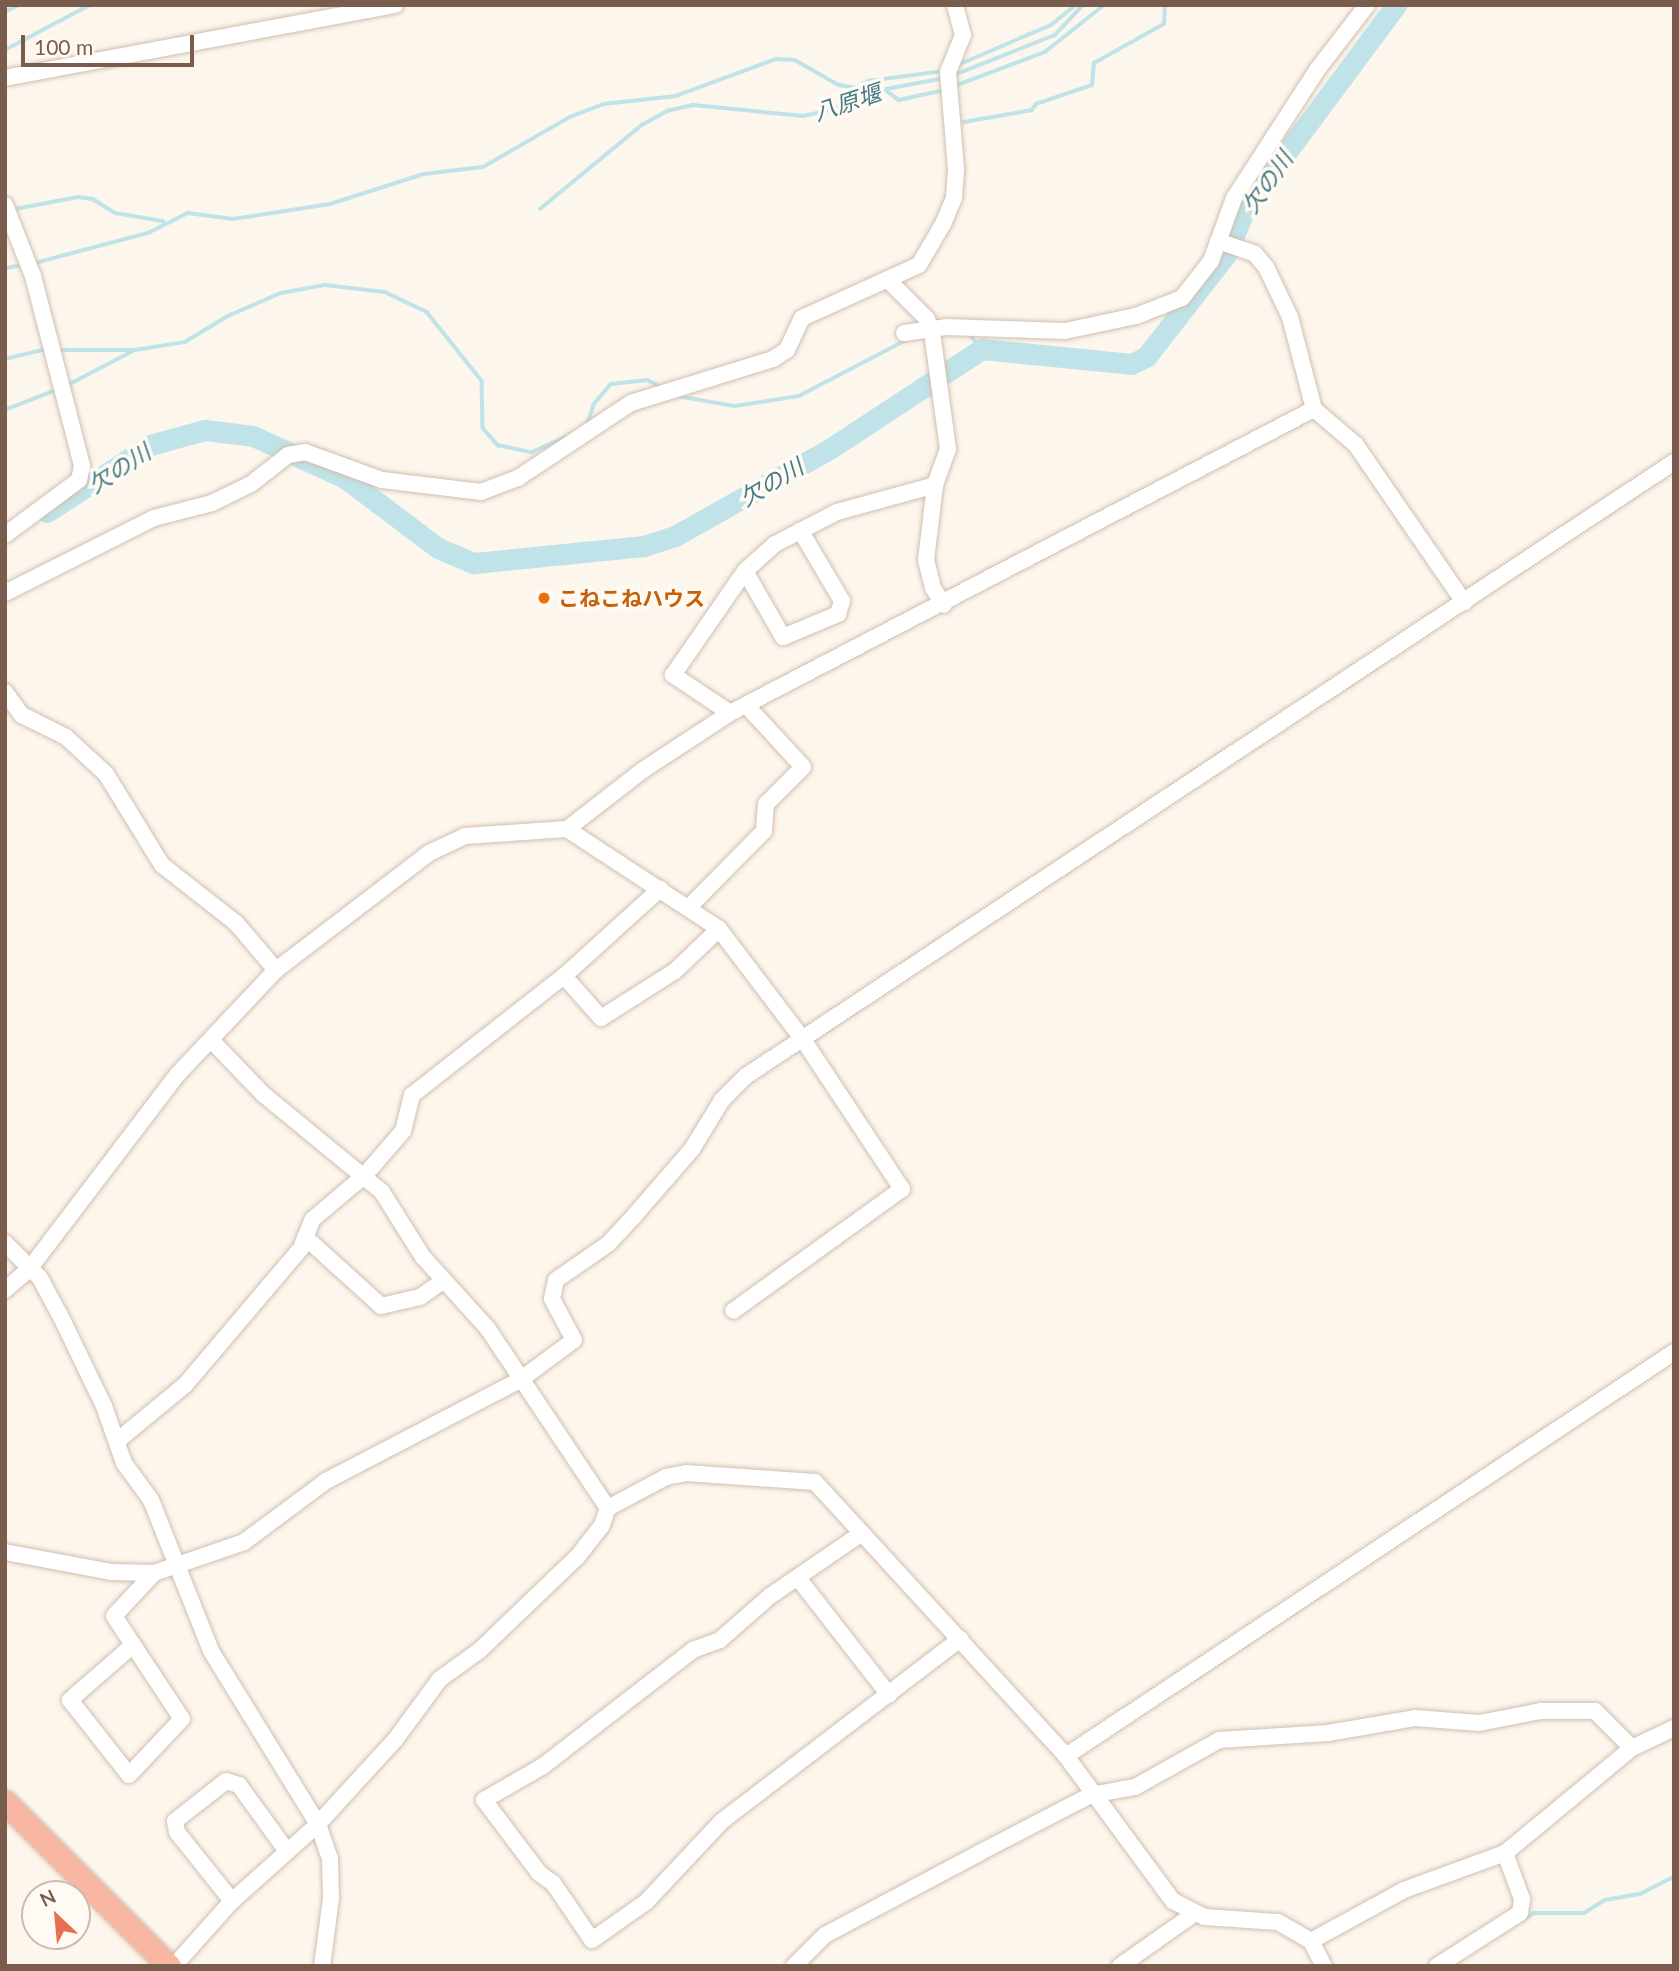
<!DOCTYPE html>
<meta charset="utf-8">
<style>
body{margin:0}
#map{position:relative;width:1679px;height:1971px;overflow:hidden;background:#fdf6ec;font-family:Lato,"Noto Sans JP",sans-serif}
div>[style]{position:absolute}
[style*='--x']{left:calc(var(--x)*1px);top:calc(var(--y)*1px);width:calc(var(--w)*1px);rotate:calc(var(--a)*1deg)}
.stream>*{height:3.5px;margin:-1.75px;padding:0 1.75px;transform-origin:1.75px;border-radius:1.75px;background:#bfe3e8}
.river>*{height:21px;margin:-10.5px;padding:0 10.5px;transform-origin:10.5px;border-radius:10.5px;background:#bfe3e8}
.roads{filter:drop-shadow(0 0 2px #d1beb0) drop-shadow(0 0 2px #d1beb0)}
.minor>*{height:16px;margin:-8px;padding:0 8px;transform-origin:8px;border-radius:8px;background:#fff}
.highway>*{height:23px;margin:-11.5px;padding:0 11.5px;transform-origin:11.5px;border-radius:11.5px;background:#f7b7a3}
.dots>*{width:19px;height:19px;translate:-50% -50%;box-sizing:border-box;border:4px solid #fffaf3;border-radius:50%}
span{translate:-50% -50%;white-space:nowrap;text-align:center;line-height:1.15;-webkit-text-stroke:7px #fffaf3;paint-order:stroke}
.food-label{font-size:21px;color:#c56008;font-weight:700}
.left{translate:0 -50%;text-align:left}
.water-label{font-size:23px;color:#437c86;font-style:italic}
.frame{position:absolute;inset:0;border:7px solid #7a5c4d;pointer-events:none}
.north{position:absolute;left:21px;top:1880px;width:70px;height:70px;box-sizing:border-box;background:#fffaf3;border:2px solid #cabbb1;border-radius:50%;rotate:334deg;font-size:19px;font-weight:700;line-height:28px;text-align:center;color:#7a5c4d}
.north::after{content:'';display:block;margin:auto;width:24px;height:32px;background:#e76f51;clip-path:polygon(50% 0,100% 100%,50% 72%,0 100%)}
.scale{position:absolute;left:21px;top:35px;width:173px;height:32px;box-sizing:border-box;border:4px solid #7a5c4d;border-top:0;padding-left:9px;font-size:21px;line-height:24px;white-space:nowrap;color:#7a5c4d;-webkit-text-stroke:5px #fffaf3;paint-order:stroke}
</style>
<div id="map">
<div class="stream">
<i style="--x:5;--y:12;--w:16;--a:-27"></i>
<i style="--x:5;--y:50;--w:96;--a:-27.9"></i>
<i style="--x:958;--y:65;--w:101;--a:-23.3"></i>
<i style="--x:1051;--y:25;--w:32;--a:-39"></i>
<i style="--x:952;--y:76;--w:111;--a:-21.7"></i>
<i style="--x:1055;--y:35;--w:41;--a:-47"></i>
<i style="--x:955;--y:86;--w:96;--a:-20.7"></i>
<i style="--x:1045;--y:52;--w:75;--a:-38.5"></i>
<i style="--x:884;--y:89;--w:19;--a:36"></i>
<i style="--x:899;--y:100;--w:46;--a:-12.5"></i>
<i style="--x:964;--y:122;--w:69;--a:-10"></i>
<i style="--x:1032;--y:110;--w:7;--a:-56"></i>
<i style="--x:1036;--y:104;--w:59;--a:-18.7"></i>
<i style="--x:1092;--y:85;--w:22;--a:-85"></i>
<i style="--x:1094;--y:63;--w:80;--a:-29.1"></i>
<i style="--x:1164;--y:24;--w:19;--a:-87"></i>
<i style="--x:540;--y:209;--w:132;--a:-39.5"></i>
<i style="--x:642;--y:125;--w:29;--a:-29"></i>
<i style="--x:667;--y:111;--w:27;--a:-13"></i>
<i style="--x:693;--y:105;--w:111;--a:5.7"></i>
<i style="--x:803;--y:116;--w:29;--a:-12"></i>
<i style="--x:831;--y:110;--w:43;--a:-24.8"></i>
<i style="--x:870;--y:92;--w:76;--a:-10.6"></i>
<i style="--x:10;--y:210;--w:69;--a:-10.8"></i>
<i style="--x:78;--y:197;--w:15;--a:8"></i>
<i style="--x:93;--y:199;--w:26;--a:32"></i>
<i style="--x:115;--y:213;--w:49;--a:9.5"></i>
<i style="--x:35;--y:263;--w:117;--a:-14.9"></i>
<i style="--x:148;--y:233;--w:45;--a:-26.6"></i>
<i style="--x:188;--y:213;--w:45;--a:7.6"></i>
<i style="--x:233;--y:219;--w:98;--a:-8.8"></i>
<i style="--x:330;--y:204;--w:99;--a:-17.7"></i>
<i style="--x:424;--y:174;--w:59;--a:-6.8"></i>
<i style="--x:483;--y:167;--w:100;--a:-29.9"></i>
<i style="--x:570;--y:117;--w:36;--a:-21"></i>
<i style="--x:604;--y:104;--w:72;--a:-6.3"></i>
<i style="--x:676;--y:96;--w:107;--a:-20.3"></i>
<i style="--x:776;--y:59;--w:19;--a:3"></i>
<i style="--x:795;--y:60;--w:51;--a:29.6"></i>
<i style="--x:839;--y:85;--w:17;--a:10"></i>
<i style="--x:856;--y:88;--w:14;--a:-30"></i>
<i style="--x:868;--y:81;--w:77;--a:-7.5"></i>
<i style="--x:5;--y:268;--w:19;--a:-9"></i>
<i style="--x:969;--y:334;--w:20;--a:49"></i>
<i style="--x:58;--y:350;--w:77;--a:0"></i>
<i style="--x:135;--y:350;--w:51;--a:-9.1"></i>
<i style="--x:185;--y:342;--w:50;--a:-31.2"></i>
<i style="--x:228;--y:316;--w:58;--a:-23.5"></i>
<i style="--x:281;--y:293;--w:45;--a:-10.3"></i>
<i style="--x:325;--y:285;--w:60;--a:6.7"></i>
<i style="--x:385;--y:292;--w:47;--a:25.5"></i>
<i style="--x:427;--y:312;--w:88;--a:51.4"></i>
<i style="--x:482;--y:381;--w:47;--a:88.8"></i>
<i style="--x:483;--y:428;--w:23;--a:49"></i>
<i style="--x:498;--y:445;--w:35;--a:12"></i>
<i style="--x:532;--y:452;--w:37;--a:-24"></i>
<i style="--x:5;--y:359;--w:43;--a:-13.4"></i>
<i style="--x:66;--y:386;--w:76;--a:-27.6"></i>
<i style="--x:677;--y:396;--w:59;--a:9.8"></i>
<i style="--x:735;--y:406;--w:65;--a:-8.9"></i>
<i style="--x:799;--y:396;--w:121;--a:-27.6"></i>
<i style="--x:5;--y:410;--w:58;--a:-21.3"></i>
<i style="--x:587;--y:425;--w:22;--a:-72"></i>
<i style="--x:594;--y:404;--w:26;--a:-50"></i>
<i style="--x:611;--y:384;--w:37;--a:-6"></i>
<i style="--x:648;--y:380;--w:15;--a:28"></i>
<i style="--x:1523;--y:1920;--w:13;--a:-32"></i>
<i style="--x:1534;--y:1913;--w:50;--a:0"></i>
<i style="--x:1584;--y:1913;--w:25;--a:-32"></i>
<i style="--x:1605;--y:1900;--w:36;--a:-10"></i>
<i style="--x:1640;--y:1894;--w:38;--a:-27"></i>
</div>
<div class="river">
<i style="--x:47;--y:512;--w:123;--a:-33"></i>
<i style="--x:150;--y:445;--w:57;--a:-15.3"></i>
<i style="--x:205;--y:430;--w:48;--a:7.1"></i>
<i style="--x:253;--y:436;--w:101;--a:24.5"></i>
<i style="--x:345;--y:478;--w:116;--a:37"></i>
<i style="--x:438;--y:548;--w:39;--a:23"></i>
<i style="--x:474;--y:563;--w:171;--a:-5.7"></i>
<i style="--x:644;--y:546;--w:33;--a:-18"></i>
<i style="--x:675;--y:536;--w:179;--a:-29.4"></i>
<i style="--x:831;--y:448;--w:181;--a:-33.3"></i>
<i style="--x:982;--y:349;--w:150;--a:5.7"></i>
<i style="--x:1131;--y:364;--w:17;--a:-25"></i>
<i style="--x:1146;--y:357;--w:128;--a:-52"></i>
<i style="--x:1225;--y:256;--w:53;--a:-66.8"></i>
<i style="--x:1246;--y:207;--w:252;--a:-53.4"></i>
</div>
<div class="roads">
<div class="minor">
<i style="--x:5;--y:78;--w:397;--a:-10.6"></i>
<i style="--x:5;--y:205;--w:76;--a:68.5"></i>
<i style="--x:33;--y:276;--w:196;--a:75.5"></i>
<i style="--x:82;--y:466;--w:14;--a:102"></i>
<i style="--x:79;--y:480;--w:92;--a:143.4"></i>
<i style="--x:1218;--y:241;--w:39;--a:19"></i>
<i style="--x:1255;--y:254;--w:17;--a:50"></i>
<i style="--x:1266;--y:267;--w:55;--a:64.4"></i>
<i style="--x:1290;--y:317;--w:95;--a:75.4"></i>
<i style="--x:1314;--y:409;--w:55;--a:40.6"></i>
<i style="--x:1356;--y:445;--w:191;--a:55.5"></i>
<i style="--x:889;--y:281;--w:54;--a:45"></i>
<i style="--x:927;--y:319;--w:14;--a:69"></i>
<i style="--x:932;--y:332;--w:118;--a:82.2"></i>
<i style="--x:948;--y:449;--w:38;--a:110"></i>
<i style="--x:935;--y:485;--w:76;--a:96.8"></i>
<i style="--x:926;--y:560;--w:29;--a:76"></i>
<i style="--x:933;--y:588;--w:20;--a:57"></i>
<i style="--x:904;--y:333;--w:42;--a:-8.1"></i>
<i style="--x:946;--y:327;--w:119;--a:1.9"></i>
<i style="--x:1065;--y:331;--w:73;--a:-11.9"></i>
<i style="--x:1136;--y:316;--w:49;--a:-21.4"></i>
<i style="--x:1182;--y:298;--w:47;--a:-51.9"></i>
<i style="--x:1211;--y:261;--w:67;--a:-69.9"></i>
<i style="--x:1234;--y:198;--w:153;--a:-57"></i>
<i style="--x:1317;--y:70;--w:82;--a:-52.4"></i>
<i style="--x:745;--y:571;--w:76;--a:60.1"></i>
<i style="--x:783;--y:637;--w:60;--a:-22.7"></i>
<i style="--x:838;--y:614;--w:14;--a:-73"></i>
<i style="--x:842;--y:601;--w:82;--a:-120.6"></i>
<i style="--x:5;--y:593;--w:167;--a:-26.7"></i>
<i style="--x:154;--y:518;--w:60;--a:-14.5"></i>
<i style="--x:212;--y:503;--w:43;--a:-26"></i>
<i style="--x:251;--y:484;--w:47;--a:-38.1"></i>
<i style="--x:288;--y:455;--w:17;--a:-10"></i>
<i style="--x:305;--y:452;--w:82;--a:20"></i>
<i style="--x:382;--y:480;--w:100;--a:6.9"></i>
<i style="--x:481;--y:492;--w:40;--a:-21"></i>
<i style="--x:518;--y:478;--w:136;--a:-33.6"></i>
<i style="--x:631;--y:403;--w:149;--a:-17.2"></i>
<i style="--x:773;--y:359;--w:17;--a:-33"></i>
<i style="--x:787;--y:350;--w:35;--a:-65"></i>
<i style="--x:802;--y:318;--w:128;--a:-24.4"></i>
<i style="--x:919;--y:265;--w:48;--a:-59.7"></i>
<i style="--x:943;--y:224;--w:28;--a:-67"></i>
<i style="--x:954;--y:198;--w:29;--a:-86"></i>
<i style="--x:956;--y:169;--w:97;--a:-94.7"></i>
<i style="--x:948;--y:72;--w:40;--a:-68"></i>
<i style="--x:963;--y:35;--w:31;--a:-105"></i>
<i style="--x:5;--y:692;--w:29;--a:54"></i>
<i style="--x:22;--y:715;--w:49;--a:26.6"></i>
<i style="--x:66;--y:737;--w:54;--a:42.8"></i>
<i style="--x:106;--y:774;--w:107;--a:58.4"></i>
<i style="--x:162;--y:865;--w:94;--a:38.1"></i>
<i style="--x:236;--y:923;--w:62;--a:49.6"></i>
<i style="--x:730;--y:713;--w:69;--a:-146.3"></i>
<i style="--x:673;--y:675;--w:126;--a:-55.3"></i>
<i style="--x:745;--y:571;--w:40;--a:-42"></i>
<i style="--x:775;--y:544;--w:70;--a:-27.3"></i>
<i style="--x:837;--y:512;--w:102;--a:-15.4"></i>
<i style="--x:567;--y:829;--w:96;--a:-37.8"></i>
<i style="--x:643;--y:770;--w:104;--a:-33.2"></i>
<i style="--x:730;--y:713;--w:658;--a:-27.5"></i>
<i style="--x:689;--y:907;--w:107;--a:-45.4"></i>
<i style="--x:764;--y:831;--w:27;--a:-86"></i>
<i style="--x:766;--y:804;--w:52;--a:-45"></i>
<i style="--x:803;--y:767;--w:84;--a:-132.6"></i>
<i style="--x:564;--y:976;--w:56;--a:48.6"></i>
<i style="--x:601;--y:1018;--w:88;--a:-32.4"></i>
<i style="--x:675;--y:971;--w:61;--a:-43.7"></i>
<i style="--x:211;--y:1040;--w:76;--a:46.1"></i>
<i style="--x:264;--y:1095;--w:153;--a:39.4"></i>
<i style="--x:382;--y:1192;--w:77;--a:57.8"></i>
<i style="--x:423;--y:1257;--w:97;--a:47.9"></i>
<i style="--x:488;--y:1329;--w:216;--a:56.2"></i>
<i style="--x:305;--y:1237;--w:103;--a:42.2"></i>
<i style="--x:381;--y:1306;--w:40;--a:-13"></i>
<i style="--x:420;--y:1297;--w:28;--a:-35"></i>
<i style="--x:5;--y:1243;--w:49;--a:45"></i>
<i style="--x:40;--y:1278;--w:40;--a:62"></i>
<i style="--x:59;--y:1313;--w:103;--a:64.2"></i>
<i style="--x:104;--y:1406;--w:60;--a:70.7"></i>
<i style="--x:124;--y:1463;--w:46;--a:53.9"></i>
<i style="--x:151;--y:1500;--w:162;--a:68.3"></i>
<i style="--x:211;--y:1651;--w:203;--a:58.3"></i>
<i style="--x:318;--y:1824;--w:36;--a:71"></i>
<i style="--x:330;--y:1858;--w:40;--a:88.6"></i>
<i style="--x:331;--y:1898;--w:69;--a:97.5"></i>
<i style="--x:5;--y:1290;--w:33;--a:-41"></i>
<i style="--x:30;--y:1268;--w:244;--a:-52.7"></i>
<i style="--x:178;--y:1074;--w:143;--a:-46.7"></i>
<i style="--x:276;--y:970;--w:193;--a:-37.4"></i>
<i style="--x:429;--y:853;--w:40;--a:-25"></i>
<i style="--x:465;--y:836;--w:102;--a:-3.9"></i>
<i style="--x:567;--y:829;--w:182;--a:33.3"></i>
<i style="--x:719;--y:929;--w:141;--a:52.8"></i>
<i style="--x:804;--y:1041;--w:178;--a:56.5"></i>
<i style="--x:902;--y:1189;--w:208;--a:144.2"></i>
<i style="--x:117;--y:1441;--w:88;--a:-39.5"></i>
<i style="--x:185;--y:1385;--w:180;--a:-49.7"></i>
<i style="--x:301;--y:1248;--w:31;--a:-68"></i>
<i style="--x:313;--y:1219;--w:68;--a:-40.2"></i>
<i style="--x:365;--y:1175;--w:58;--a:-49.2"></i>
<i style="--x:403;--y:1131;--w:37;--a:-76"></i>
<i style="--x:412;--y:1095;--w:193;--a:-38.1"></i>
<i style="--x:564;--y:976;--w:130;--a:-42.2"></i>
<i style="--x:862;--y:1533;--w:112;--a:145.6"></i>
<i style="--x:770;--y:1596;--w:67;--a:138.7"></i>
<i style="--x:720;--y:1640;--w:29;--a:160"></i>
<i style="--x:693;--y:1650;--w:190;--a:142.3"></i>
<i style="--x:543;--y:1766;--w:68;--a:150"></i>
<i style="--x:484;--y:1800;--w:91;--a:53"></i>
<i style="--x:539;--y:1873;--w:17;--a:36"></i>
<i style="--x:553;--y:1883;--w:69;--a:55.6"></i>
<i style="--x:592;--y:1940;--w:66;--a:-35.1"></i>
<i style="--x:646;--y:1902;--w:111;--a:-46.8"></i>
<i style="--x:722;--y:1821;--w:300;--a:-37.4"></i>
<i style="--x:5;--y:1552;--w:109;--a:10.6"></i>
<i style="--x:112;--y:1572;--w:42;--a:1.4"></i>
<i style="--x:154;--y:1573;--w:95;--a:-19"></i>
<i style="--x:244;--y:1542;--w:102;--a:-36.6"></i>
<i style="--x:326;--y:1481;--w:219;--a:-27.5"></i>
<i style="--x:520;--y:1380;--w:67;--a:-36.5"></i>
<i style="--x:574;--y:1340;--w:47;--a:-118.2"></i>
<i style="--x:552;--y:1299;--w:19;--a:-78"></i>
<i style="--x:556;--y:1280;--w:63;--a:-34.7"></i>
<i style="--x:608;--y:1244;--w:38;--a:-47"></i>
<i style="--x:634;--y:1216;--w:89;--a:-49.1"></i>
<i style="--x:692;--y:1149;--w:57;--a:-58.5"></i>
<i style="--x:722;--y:1100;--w:34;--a:-45"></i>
<i style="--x:746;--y:1076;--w:1113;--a:-33.49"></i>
<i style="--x:798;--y:1578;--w:148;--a:52.1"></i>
<i style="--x:133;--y:1645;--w:84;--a:138.9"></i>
<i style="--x:70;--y:1700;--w:95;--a:51.8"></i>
<i style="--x:129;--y:1775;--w:77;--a:-46.6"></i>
<i style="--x:182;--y:1719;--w:123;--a:-123.4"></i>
<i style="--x:114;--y:1616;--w:59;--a:-47.1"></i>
<i style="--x:1066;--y:1756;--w:730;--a:-33.6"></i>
<i style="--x:232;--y:1901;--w:88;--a:-128.6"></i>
<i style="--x:177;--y:1832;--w:11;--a:-100"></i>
<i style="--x:175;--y:1821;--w:65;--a:-38.1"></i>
<i style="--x:226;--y:1781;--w:14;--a:17"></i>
<i style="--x:239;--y:1785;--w:80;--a:54.1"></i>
<i style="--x:1311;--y:1941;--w:106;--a:-28.7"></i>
<i style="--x:1404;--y:1890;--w:108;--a:-20.1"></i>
<i style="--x:1505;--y:1853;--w:165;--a:-39.6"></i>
<i style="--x:1632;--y:1748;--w:47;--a:-25.5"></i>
<i style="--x:174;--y:1966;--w:87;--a:-48.3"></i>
<i style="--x:232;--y:1901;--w:115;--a:-41.8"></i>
<i style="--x:318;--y:1824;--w:114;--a:-47.5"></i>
<i style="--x:395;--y:1740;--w:76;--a:-53.6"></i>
<i style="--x:440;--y:1679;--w:49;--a:-35.9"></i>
<i style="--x:480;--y:1650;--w:136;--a:-43.8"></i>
<i style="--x:578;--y:1556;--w:39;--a:-52"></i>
<i style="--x:602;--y:1525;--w:18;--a:-71"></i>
<i style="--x:608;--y:1508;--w:66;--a:-28.1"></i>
<i style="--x:666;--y:1477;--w:20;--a:-11"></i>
<i style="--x:686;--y:1473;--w:129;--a:4"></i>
<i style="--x:815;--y:1482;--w:372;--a:47.5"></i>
<i style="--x:1066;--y:1756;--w:180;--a:53.6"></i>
<i style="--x:1173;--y:1901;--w:35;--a:27"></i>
<i style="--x:1204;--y:1917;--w:74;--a:3.9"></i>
<i style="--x:1278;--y:1922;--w:38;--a:30"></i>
<i style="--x:1311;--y:1941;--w:28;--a:63"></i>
<i style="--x:794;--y:1966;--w:44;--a:-45"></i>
<i style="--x:825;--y:1935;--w:174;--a:-28"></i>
<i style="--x:979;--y:1853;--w:126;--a:-27.4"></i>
<i style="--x:1091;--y:1795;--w:45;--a:-10.3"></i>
<i style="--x:1135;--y:1787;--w:96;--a:-29.2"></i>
<i style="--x:1219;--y:1740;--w:109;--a:-3.7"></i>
<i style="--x:1328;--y:1733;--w:88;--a:-9.8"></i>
<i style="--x:1415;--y:1718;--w:64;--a:4.5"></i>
<i style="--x:1479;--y:1723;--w:63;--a:-11"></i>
<i style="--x:1541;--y:1711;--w:54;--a:0"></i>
<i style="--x:1595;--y:1711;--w:52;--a:45"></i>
<i style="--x:1120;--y:1966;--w:92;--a:-35.2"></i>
<i style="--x:1437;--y:1966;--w:98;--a:-32.6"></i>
<i style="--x:1520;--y:1913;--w:14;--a:-82"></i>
<i style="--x:1522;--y:1899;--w:49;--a:-110.3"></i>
</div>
<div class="highway">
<i style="--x:5;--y:1802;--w:232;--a:45"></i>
</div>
</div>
<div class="dots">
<i style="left:544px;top:598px;background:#e8710a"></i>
</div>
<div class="food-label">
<span class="left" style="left:558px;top:598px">こねこねハウス</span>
</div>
<div class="water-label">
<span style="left:847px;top:102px;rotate:-18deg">八原堰</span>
<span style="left:1267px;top:182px;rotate:-55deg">欠の川</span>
<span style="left:119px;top:468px;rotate:-33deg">欠の川</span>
<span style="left:771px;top:482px;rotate:-31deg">欠の川</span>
</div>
<div class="frame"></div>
<div class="north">N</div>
<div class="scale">100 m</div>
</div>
